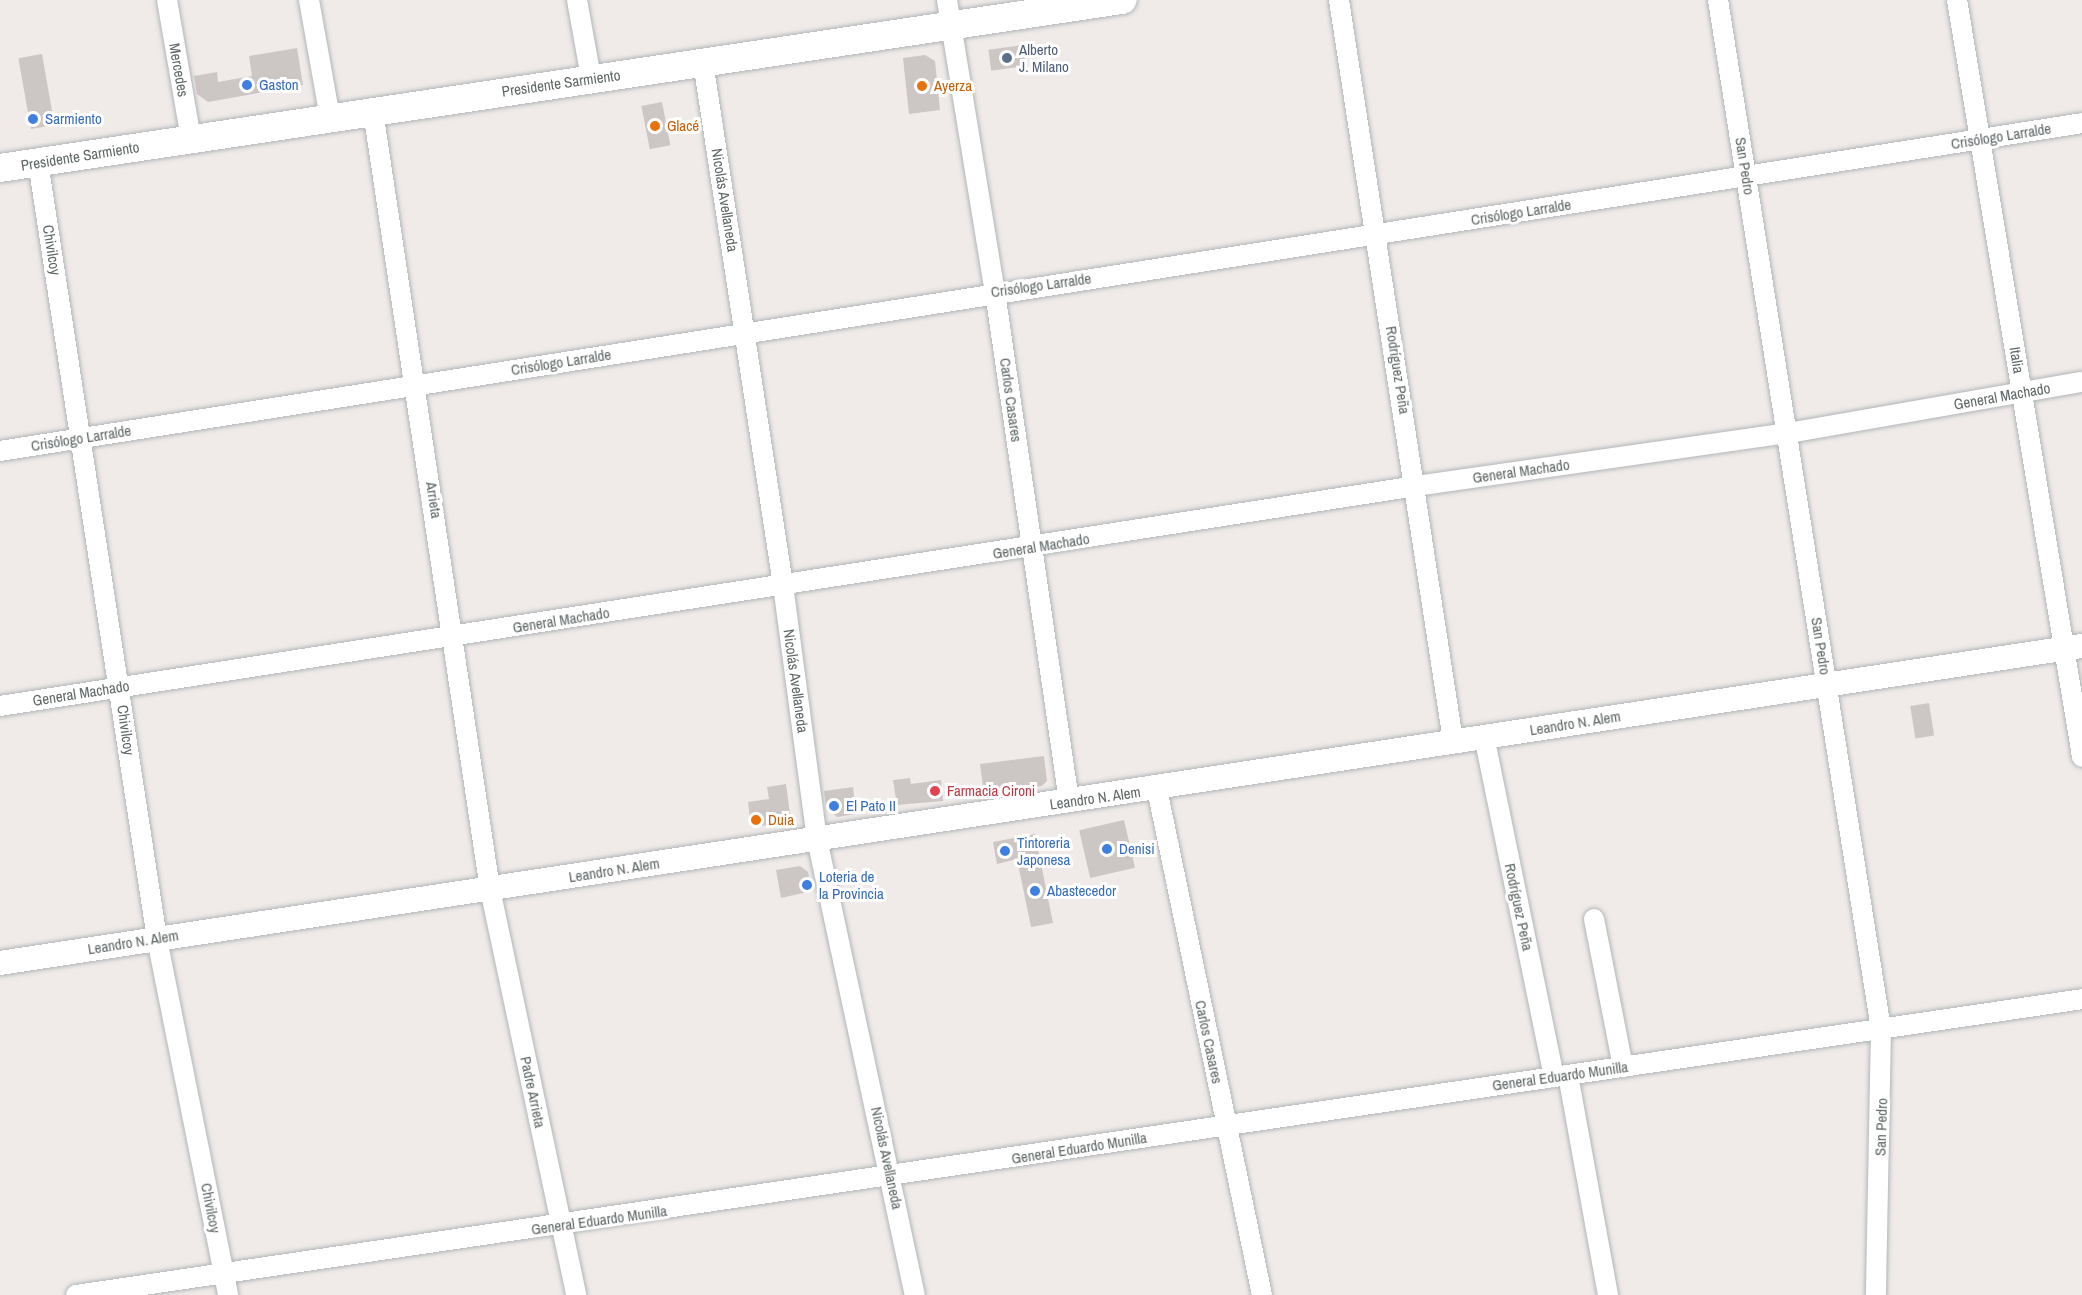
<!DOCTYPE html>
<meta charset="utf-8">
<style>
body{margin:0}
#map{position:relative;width:2082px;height:1295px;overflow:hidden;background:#f0ebe9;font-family:"Archivo Narrow",sans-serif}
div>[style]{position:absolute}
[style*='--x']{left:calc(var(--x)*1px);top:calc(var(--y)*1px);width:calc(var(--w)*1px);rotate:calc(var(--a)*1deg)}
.building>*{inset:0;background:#ccc6c5;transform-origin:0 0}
.roads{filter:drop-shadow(0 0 2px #b1b6b7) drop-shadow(0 0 2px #b1b6b7)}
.minor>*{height:20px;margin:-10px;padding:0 10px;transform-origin:10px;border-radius:10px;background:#fff}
.tertiary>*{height:24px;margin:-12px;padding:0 12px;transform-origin:12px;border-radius:12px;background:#fff}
.secondary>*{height:28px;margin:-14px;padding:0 14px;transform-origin:14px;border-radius:14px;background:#fff}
.dots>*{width:16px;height:16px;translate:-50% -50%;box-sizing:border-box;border:3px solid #fff;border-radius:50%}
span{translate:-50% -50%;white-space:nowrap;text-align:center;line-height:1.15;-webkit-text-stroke:6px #fff;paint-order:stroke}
.service-label{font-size:15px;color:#4e5e75}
.left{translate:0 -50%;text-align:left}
.street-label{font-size:15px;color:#606767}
.shop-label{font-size:15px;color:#366cbe}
.food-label{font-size:15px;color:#c56008}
.health-label{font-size:15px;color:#be3a42}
</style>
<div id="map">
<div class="building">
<i style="left:1023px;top:45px;width:21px;height:35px;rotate:82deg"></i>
<i style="clip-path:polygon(297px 48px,303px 85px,208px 102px,197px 94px,194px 76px,217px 72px,218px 82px,252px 76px,249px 56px)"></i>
<i style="left:42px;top:54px;width:72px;height:24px;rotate:80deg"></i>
<i style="clip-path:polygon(925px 55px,935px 61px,940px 110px,909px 114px,903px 58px)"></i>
<i style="left:662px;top:102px;width:44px;height:21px;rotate:79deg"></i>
<i style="left:1929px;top:703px;width:33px;height:19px;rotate:81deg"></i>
<i style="clip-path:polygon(1044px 756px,1047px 781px,1042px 786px,984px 794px,980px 764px)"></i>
<i style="clip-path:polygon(910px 778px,911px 784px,941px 780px,943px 801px,897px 805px,893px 780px)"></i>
<i style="clip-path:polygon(786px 784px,791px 822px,751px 827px,748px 802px,769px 799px,767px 787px)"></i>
<i style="clip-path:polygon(853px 787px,856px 814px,837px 817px,826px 807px,824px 791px)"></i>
<i style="left:1124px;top:820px;width:49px;height:46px;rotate:77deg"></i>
<i style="clip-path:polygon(1035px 834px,1053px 923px,1031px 927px,1017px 859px,997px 864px,993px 842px)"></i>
<i style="clip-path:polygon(800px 866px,808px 872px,812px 891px,781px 898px,776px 870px)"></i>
</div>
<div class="roads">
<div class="minor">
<i style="--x:167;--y:0;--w:141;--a:80.2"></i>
<i style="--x:309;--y:0;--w:120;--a:79.9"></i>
<i style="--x:577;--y:0;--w:79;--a:79.8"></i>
<i style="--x:947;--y:0;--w:296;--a:80.7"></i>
<i style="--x:995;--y:292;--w:514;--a:81.73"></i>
<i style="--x:1339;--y:0;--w:750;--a:81.25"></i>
<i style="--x:1718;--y:0;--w:1042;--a:81"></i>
<i style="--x:1881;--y:1029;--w:266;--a:91.1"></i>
<i style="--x:1957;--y:0;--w:767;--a:80.62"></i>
<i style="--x:703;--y:62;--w:529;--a:81.3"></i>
<i style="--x:783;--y:585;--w:256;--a:82.4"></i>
<i style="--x:817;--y:839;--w:466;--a:77.9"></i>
<i style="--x:373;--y:111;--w:787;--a:81.45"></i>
<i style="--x:490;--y:889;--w:415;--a:78"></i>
<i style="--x:38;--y:162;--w:786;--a:81.29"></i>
<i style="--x:157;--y:939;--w:363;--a:78.7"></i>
<i style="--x:0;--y:451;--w:2108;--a:-8.95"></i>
<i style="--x:0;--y:706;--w:1433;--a:-8.83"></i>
<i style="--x:1416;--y:486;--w:377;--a:-8.1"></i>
<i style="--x:1789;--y:433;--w:297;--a:-9.9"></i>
<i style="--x:1484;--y:736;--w:348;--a:78.4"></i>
<i style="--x:1157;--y:789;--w:517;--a:78.28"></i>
<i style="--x:1594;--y:919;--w:151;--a:78.9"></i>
<i style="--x:1568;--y:1075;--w:224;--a:79.7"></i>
<i style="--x:76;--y:1295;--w:2028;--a:-8.39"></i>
</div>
<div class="tertiary">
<i style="--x:0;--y:963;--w:2106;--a:-8.66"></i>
</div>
<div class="secondary">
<i style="--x:0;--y:168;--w:1135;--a:-8.52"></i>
</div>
</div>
<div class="dots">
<i style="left:1007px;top:58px;background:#5c6f8a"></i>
<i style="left:247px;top:85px;background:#3f7fe0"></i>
<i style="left:922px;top:86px;background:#e8710a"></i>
<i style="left:33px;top:119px;background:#3f7fe0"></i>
<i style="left:655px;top:126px;background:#e8710a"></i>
<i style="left:935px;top:791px;background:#e0444e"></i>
<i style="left:834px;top:806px;background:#3f7fe0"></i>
<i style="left:756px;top:820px;background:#e8710a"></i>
<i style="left:1107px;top:849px;background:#3f7fe0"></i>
<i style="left:1005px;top:851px;background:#3f7fe0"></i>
<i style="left:807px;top:885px;background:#3f7fe0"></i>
<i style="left:1035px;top:891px;background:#3f7fe0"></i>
</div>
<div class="service-label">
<span class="left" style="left:1019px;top:58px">Alberto<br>J. Milano</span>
</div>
<div class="street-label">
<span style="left:179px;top:70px;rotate:80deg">Mercedes</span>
<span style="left:561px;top:83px;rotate:-8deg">Presidente Sarmiento</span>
<span style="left:2001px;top:136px;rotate:-9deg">Crisólogo Larralde</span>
<span style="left:80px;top:156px;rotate:-9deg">Presidente Sarmiento</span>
<span style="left:1745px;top:166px;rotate:81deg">San Pedro</span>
<span style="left:725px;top:200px;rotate:81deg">Nicolás Avellaneda</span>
<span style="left:1521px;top:212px;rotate:-9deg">Crisólogo Larralde</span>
<span style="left:52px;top:250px;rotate:81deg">Chivilcoy</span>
<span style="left:1041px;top:285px;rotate:-8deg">Crisólogo Larralde</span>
<span style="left:2017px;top:360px;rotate:81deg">Italia</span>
<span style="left:561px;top:362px;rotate:-9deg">Crisólogo Larralde</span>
<span style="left:1398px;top:370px;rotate:81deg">Rodríguez Peña</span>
<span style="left:2002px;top:396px;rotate:-10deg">General Machado</span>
<span style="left:1011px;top:400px;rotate:82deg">Carlos Casares</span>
<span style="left:81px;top:438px;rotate:-9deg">Crisólogo Larralde</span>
<span style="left:1521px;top:471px;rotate:-8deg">General Machado</span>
<span style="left:434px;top:500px;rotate:81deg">Arrieta</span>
<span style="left:1041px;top:546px;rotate:-9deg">General Machado</span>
<span style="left:561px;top:620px;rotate:-9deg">General Machado</span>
<span style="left:1821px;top:646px;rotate:81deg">San Pedro</span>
<span style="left:796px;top:681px;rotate:82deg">Nicolás Avellaneda</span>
<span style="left:81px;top:693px;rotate:-9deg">General Machado</span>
<span style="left:1575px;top:723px;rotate:-9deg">Leandro N. Alem</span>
<span style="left:126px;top:730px;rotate:82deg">Chivilcoy</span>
<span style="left:1095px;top:798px;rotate:-8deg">Leandro N. Alem</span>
<span style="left:614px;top:870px;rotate:-9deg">Leandro N. Alem</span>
<span style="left:1519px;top:907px;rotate:78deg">Rodríguez Peña</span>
<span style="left:133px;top:942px;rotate:-9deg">Leandro N. Alem</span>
<span style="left:1209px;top:1042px;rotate:78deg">Carlos Casares</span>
<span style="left:1560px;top:1076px;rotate:-8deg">General Eduardo Munilla</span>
<span style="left:533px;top:1092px;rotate:78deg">Padre Arrieta</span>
<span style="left:1881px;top:1127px;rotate:-88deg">San Pedro</span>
<span style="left:1079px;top:1148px;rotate:-9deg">General Eduardo Munilla</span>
<span style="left:887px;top:1158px;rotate:78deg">Nicolás Avellaneda</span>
<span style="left:211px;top:1208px;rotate:79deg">Chivilcoy</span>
<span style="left:599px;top:1220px;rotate:-8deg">General Eduardo Munilla</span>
</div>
<div class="shop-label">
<span class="left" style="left:259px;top:85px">Gaston</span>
<span class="left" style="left:45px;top:119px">Sarmiento</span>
<span class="left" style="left:846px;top:806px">El Pato II</span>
<span class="left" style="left:1017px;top:851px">Tintoreria<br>Japonesa</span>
<span class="left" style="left:1119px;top:849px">Denisi</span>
<span class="left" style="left:819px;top:885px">Loteria de<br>la Provincia</span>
<span class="left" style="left:1047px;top:891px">Abastecedor</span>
</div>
<div class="food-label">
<span class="left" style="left:934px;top:86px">Ayerza</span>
<span class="left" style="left:667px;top:126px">Glacé</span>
<span class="left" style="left:768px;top:820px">Duia</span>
</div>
<div class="health-label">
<span class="left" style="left:947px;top:791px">Farmacia Cironi</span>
</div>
</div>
